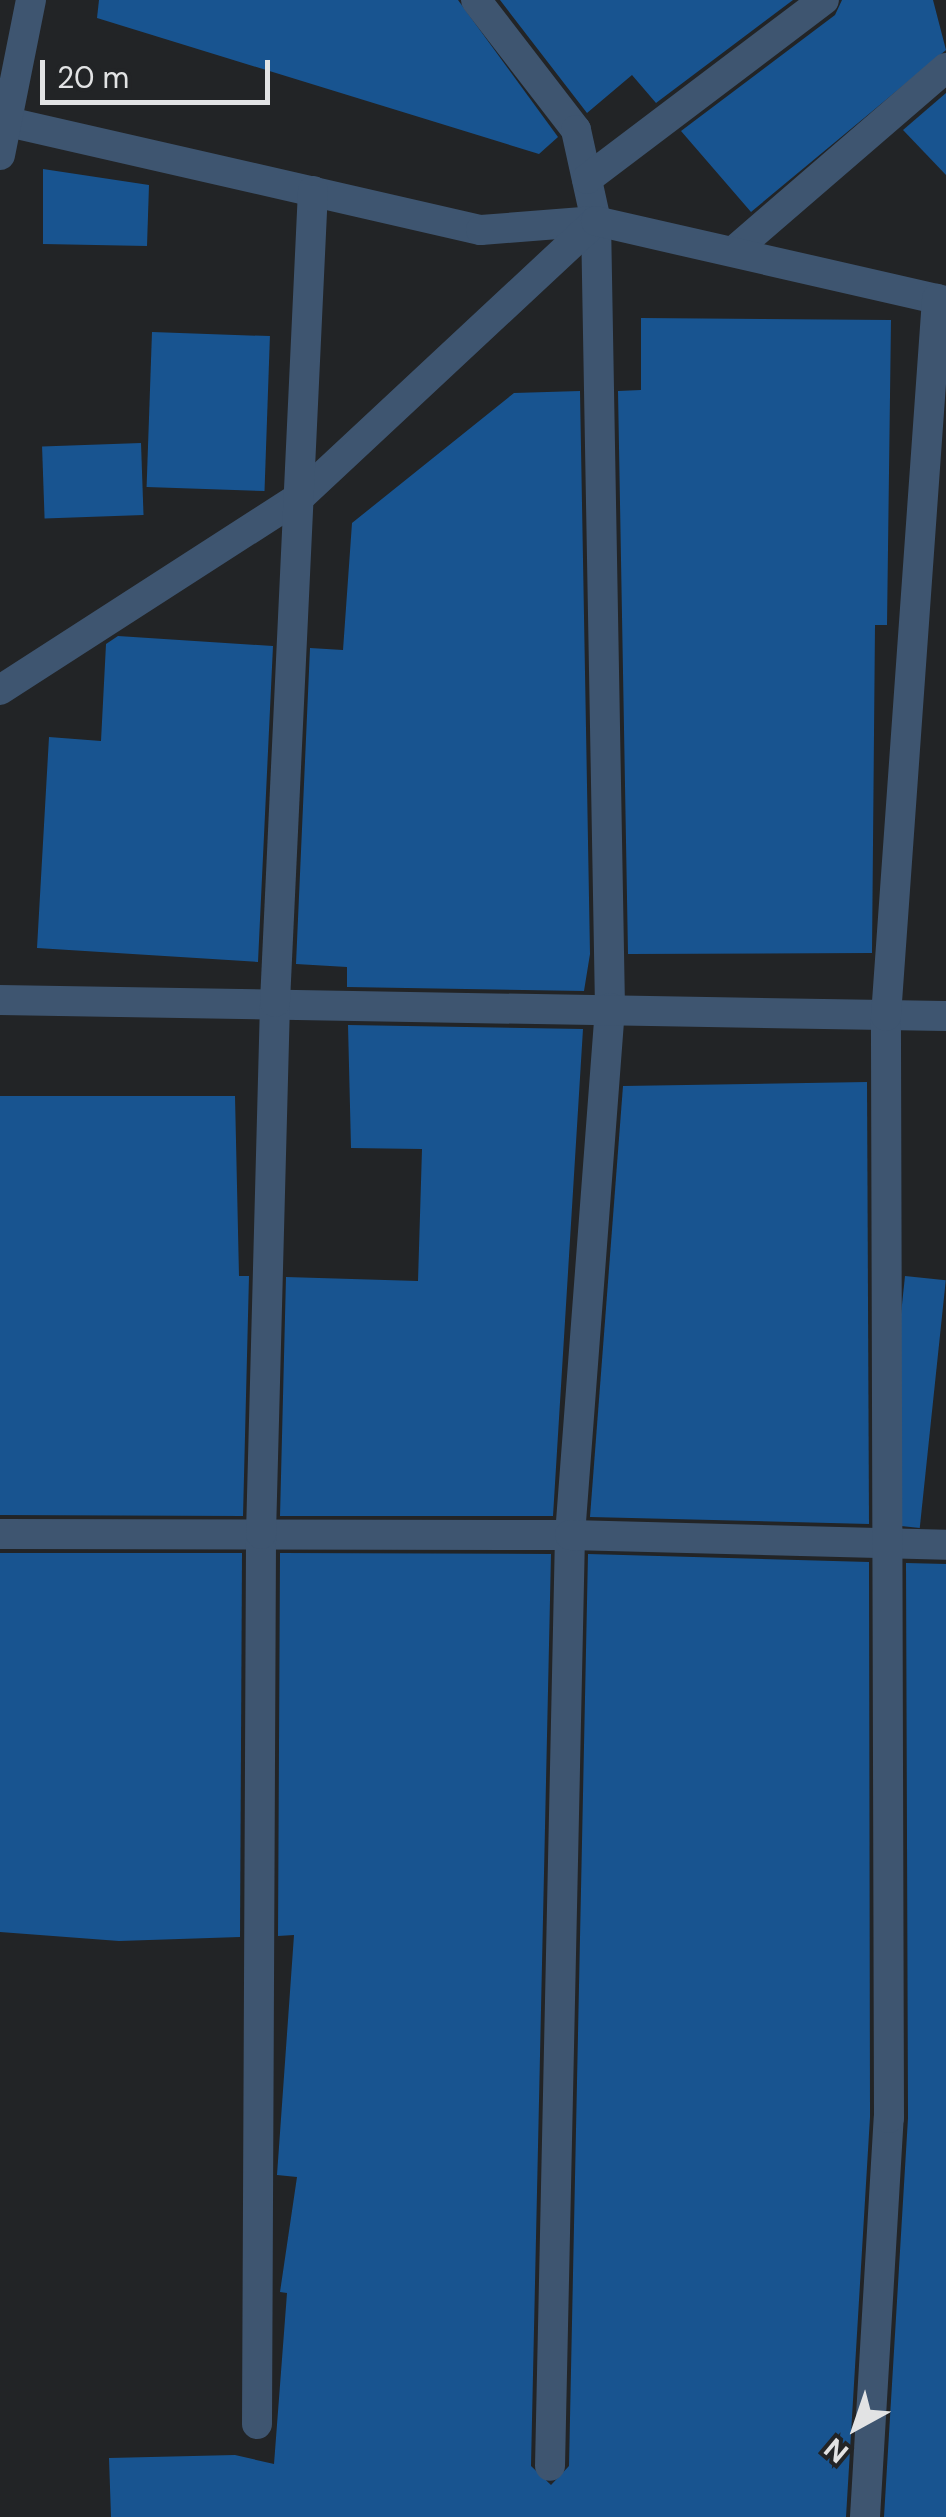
<!DOCTYPE html>
<style>
body{margin:0}
#map{position:relative;width:946px;height:2517px;overflow:hidden;background:#222426;font-family:"DM Sans",sans-serif}
div>[style]{position:absolute}
[style*='--x']{left:calc(var(--x)*1px);top:calc(var(--y)*1px);width:calc(var(--w)*1px);rotate:calc(var(--a)*1deg)}
.building>*{inset:0;background:#185490;transform-origin:0 0}
.street>*{height:30px;margin:-15px;padding:0 15px;transform-origin:15px;border-radius:15px;background:#3e5570}
span{translate:-50% -50%;white-space:nowrap;text-align:center;line-height:1.15;-webkit-text-stroke:8px #222426;paint-order:stroke}
.north{position:absolute;left:806px;top:2377px;width:100px;height:100px;-webkit-text-stroke:8px #222426;paint-order:stroke;rotate:220deg;font-size:28px;font-weight:700;line-height:40px;text-align:center;color:#e2e3e4}
.north::after{content:'';display:block;margin:auto;width:35px;height:45px;background:#e2e3e4;clip-path:polygon(50% 0,100% 100%,50% 72%,0 100%)}
.scale{position:absolute;left:40px;top:60px;width:230px;height:45px;box-sizing:border-box;border:5px solid #e2e3e4;border-top:0;padding-left:12px;font-size:30px;line-height:35px;white-space:nowrap;color:#e2e3e4;-webkit-text-stroke:8px #222426;paint-order:stroke}
</style>
<div id="map">
<div class="building">
<i style="clip-path:polygon(99px 0,458px 0,558px 137px,539px 154px,97px 18px)"></i>
<i style="clip-path:polygon(500px 0,793px 0,656px 103px,632px 75px,587px 113px)"></i>
<i style="clip-path:polygon(842px 0,933px 0,946px 50px,751px 212px,681px 131px,835px 15px)"></i>
<i style="clip-path:polygon(946px 93px,946px 175px,903px 130px)"></i>
<i style="clip-path:polygon(43px 169px,149px 185px,147px 246px,43px 244px)"></i>
<i style="clip-path:polygon(641px 318px,891px 320px,887px 625px,875px 625px,872px 953px,628px 954px,618px 391px,641px 390px)"></i>
<i style="left:152px;top:332px;width:118px;height:155px;rotate:2deg"></i>
<i style="clip-path:polygon(580px 391px,590px 954px,584px 991px,347px 987px,347px 967px,296px 964px,310px 648px,343px 650px,352px 523px,514px 393px)"></i>
<i style="left:141px;top:443px;width:72px;height:99px;rotate:88deg"></i>
<i style="clip-path:polygon(118px 636px,273px 646px,258px 962px,37px 948px,49px 737px,101px 741px,106px 644px)"></i>
<i style="clip-path:polygon(348px 1025px,583px 1029px,553px 1516px,280px 1516px,286px 1277px,418px 1281px,422px 1149px,351px 1148px)"></i>
<i style="clip-path:polygon(867px 1082px,869px 1524px,590px 1517px,623px 1086px)"></i>
<i style="clip-path:polygon(0 1096px,235px 1096px,239px 1276px,249px 1276px,243px 1516px,0 1515px)"></i>
<i style="left:905px;top:1276px;width:41px;height:249px;rotate:6deg"></i>
<i style="clip-path:polygon(0 1553px,242px 1553px,240px 1937px,119px 1941px,0 1932px)"></i>
<i style="clip-path:polygon(280px 1553px,551px 1554px,531px 2466px,551px 2485px,569px 2466px,588px 1554px,869px 1562px,870px 2117px,846px 2517px,111px 2517px,109px 2458px,235px 2455px,274px 2464px,287px 2293px,280px 2292px,297px 2177px,277px 2175px,294px 1935px,278px 1936px)"></i>
<i style="clip-path:polygon(906px 1563px,946px 1564px,946px 2517px,884px 2517px,908px 2118px)"></i>
</div>
<div class="street">
<i style="--x:476;--y:0;--w:164;--a:52.4"></i>
<i style="--x:576;--y:130;--w:93;--a:77.6"></i>
<i style="--x:596;--y:221;--w:787;--a:88.98"></i>
<i style="--x:610;--y:1008;--w:529;--a:94.34"></i>
<i style="--x:570;--y:1535;--w:931;--a:91.23"></i>
<i style="--x:0;--y:120;--w:493;--a:12.9"></i>
<i style="--x:481;--y:230;--w:115;--a:-4.5"></i>
<i style="--x:0;--y:155;--w:158;--a:-78.7"></i>
<i style="--x:587;--y:179;--w:297;--a:-37.1"></i>
<i style="--x:736;--y:249;--w:277;--a:-40.8"></i>
<i style="--x:0;--y:690;--w:358;--a:-32.8"></i>
<i style="--x:301;--y:496;--w:403;--a:-43"></i>
<i style="--x:596;--y:221;--w:359;--a:12.9"></i>
<i style="--x:0;--y:1000;--w:946;--a:0.97"></i>
<i style="--x:0;--y:1534;--w:570;--a:0.1"></i>
<i style="--x:570;--y:1535;--w:376;--a:1.5"></i>
<i style="--x:257;--y:2424;--w:890;--a:-89.74"></i>
<i style="--x:261;--y:1534;--w:532;--a:-88.49"></i>
<i style="--x:275;--y:1002;--w:812;--a:-87.32"></i>
<i style="--x:865;--y:2517;--w:400;--a:-86.6"></i>
<i style="--x:889;--y:2118;--w:1102;--a:-90.16"></i>
<i style="--x:886;--y:1016;--w:719;--a:-85.93"></i>
</div>
<div class="north">N</div>
<div class="scale">20 m</div>
</div>
